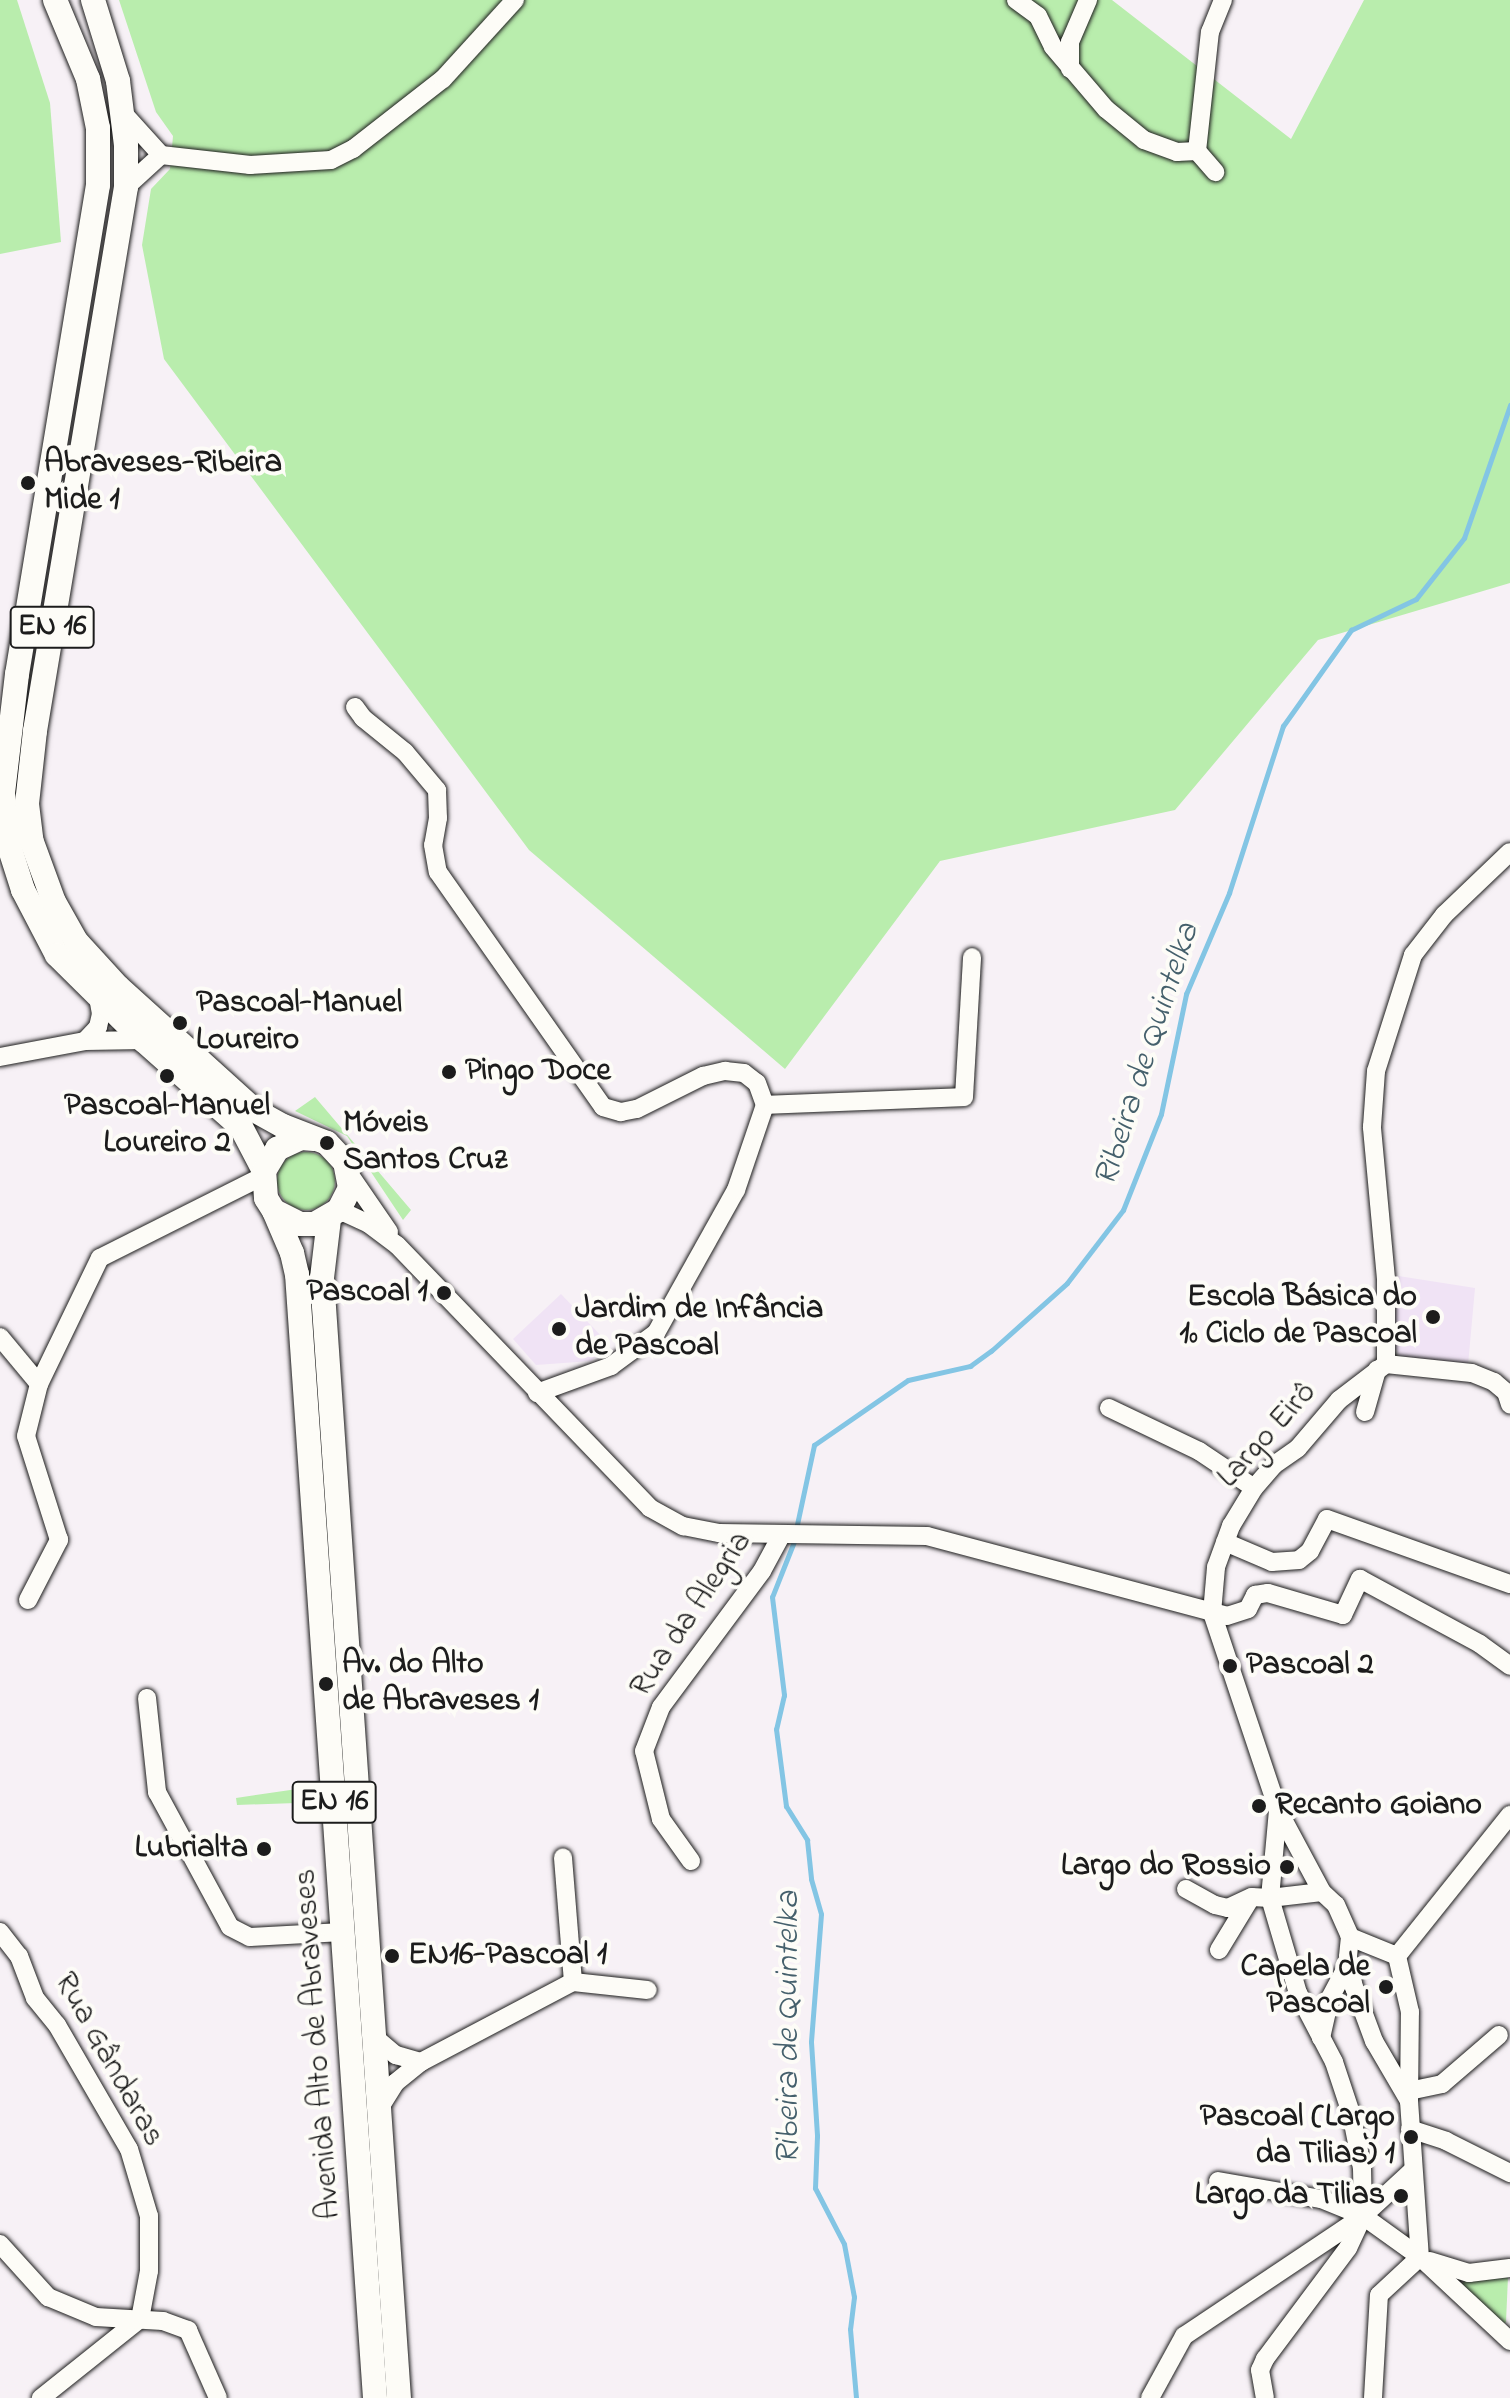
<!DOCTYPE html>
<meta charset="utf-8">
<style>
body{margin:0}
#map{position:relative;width:1510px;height:2398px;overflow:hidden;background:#f7f1f6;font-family:"Indie Flower",sans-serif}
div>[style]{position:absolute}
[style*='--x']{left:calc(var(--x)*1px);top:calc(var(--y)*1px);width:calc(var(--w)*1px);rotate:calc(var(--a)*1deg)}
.built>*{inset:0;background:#f0e3f5}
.green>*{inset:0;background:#b9edad}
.round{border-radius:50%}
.stream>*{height:5px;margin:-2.5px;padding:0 2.5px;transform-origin:2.5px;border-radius:2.5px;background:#83c5e4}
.roads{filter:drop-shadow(0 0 2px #1c1c1c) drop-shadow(0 0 2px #1c1c1c)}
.minor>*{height:18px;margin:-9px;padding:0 9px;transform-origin:9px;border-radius:9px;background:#fdfcf7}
.major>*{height:24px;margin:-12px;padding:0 12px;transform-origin:12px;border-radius:12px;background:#fdfcf7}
.dots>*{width:22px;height:22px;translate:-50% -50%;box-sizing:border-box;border:4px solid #fdfcf7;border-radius:50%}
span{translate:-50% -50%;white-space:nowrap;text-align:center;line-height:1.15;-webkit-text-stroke:8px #fdfcf7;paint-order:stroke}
.shield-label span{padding:2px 6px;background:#fdfcf7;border:2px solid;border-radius:6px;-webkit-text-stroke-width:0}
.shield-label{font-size:30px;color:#1c1c1c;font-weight:700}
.poi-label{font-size:32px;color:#1c1c1c;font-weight:700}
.left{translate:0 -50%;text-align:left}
.right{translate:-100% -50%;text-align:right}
.street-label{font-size:32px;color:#1c1c1c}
.water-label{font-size:34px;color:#45606c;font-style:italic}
</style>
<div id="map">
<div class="built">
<i style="clip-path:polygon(1392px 1275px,1475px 1288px,1468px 1365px,1401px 1359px,1394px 1345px)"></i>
<i style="clip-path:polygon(561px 1294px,609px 1344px,591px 1361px,536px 1365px,513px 1339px)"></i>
</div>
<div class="green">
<i style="clip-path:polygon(0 0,17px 0,50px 103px,61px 242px,0 254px)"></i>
<i style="clip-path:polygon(119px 0,1112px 0,1291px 139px,1364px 0,1510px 0,1510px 583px,1318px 640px,1175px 810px,940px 861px,785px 1069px,529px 850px,164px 359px,142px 245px,151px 189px,170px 169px,173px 136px,156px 112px)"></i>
<i style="clip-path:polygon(315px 1097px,411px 1210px,403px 1220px,347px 1136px,295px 1111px)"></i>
<i class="round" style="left:277px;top:1152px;width:58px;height:58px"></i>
<i style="clip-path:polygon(311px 1787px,313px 1807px,296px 1803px,237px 1805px,236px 1798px)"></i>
<i style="clip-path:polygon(1508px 2277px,1506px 2322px,1503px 2325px,1461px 2285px,1464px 2281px)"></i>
</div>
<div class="stream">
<i style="--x:796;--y:1529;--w:86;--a:-77.9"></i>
<i style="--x:814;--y:1445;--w:114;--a:-34.7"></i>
<i style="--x:908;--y:1380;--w:64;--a:-12.7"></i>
<i style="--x:970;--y:1366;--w:26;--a:-36"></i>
<i style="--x:991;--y:1351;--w:102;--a:-41.8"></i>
<i style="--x:1067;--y:1283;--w:92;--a:-52.5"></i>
<i style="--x:1123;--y:1210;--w:103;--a:-68.4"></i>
<i style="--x:1161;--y:1114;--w:123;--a:-78.2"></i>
<i style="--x:1186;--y:994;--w:110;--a:-66.9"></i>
<i style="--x:1229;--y:893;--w:176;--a:-72.1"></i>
<i style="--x:1283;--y:726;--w:118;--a:-54.7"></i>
<i style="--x:1351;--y:630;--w:72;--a:-25.5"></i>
<i style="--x:1416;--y:599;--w:78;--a:-51.8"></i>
<i style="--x:1464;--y:538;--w:141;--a:-70.9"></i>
<i style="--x:795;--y:1539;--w:62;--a:111.6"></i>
<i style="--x:772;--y:1597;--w:99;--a:83"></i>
<i style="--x:784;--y:1695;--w:35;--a:103"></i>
<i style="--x:776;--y:1729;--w:78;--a:82.6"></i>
<i style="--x:786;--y:1806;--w:40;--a:58"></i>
<i style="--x:807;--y:1840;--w:39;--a:84"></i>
<i style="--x:811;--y:1879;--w:36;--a:74"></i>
<i style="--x:821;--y:1914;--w:128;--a:94.5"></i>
<i style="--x:811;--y:2042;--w:94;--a:86.3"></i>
<i style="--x:817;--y:2136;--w:52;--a:92.2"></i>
<i style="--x:815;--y:2188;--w:63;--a:62.6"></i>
<i style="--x:844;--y:2244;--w:54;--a:79.3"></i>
<i style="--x:854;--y:2297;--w:32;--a:97"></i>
<i style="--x:850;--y:2329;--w:69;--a:85"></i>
</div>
<div class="roads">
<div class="minor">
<i style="--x:1016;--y:0;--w:27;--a:36"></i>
<i style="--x:1038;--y:16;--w:34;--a:64"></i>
<i style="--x:1053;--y:47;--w:82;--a:49.5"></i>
<i style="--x:1106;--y:109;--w:49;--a:39.2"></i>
<i style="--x:1144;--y:140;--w:35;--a:20"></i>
<i style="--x:1177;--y:152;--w:20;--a:-3"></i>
<i style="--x:1197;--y:151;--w:28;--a:49"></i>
<i style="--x:1070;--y:69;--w:27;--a:-90"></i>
<i style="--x:1070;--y:42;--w:46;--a:-66.8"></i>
<i style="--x:124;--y:114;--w:55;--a:47.9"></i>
<i style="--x:161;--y:155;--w:90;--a:6.4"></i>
<i style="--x:250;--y:165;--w:81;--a:-3.5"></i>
<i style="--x:331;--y:160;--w:25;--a:-27"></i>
<i style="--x:353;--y:149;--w:114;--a:-37.9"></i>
<i style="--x:443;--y:79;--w:107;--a:-47.7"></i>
<i style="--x:1197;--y:151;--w:120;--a:-83.8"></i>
<i style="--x:1210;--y:32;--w:35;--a:-68"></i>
<i style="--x:126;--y:187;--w:47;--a:-42.4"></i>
<i style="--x:355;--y:707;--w:14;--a:54"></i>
<i style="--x:363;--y:718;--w:54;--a:39"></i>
<i style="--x:405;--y:752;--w:50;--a:49.9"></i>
<i style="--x:437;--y:790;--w:28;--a:88"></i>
<i style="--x:438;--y:818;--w:27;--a:100"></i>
<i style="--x:433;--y:845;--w:27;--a:80"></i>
<i style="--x:438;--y:872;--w:287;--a:54.9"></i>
<i style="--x:603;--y:1107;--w:19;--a:16"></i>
<i style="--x:621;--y:1112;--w:16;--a:-11"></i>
<i style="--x:637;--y:1109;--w:74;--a:-26.6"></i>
<i style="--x:703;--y:1076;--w:23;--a:-13"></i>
<i style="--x:725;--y:1071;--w:19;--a:6"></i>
<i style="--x:744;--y:1073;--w:16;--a:38"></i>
<i style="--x:757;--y:1083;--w:23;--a:70"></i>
<i style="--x:85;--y:1041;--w:19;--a:-47"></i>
<i style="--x:98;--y:1027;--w:13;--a:-77"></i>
<i style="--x:101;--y:1014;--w:17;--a:-100"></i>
<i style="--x:0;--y:1057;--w:86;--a:-10.7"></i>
<i style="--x:85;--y:1041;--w:58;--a:-1"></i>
<i style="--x:350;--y:1175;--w:69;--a:55.6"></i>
<i style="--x:339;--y:1210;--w:33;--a:25"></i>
<i style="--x:369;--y:1224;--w:35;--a:37"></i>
<i style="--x:397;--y:1245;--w:365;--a:46.1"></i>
<i style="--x:650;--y:1508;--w:38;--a:29"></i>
<i style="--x:683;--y:1526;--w:37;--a:11"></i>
<i style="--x:719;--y:1533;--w:208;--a:0.8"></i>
<i style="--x:927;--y:1536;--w:310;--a:14.9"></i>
<i style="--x:1227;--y:1616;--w:22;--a:-18"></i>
<i style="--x:1248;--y:1609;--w:16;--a:-63"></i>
<i style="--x:1255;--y:1595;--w:13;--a:-9"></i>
<i style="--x:1268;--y:1593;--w:78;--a:16.3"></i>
<i style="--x:1343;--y:1615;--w:40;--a:-65"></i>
<i style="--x:1360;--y:1579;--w:136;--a:28.4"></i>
<i style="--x:1480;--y:1644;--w:37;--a:36"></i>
<i style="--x:0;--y:1337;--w:61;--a:50.3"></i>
<i style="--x:1386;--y:1364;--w:85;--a:-90"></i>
<i style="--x:1386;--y:1279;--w:153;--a:-95.3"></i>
<i style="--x:1372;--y:1127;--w:56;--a:-85.9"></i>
<i style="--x:1376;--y:1071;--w:122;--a:-72.3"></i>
<i style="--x:1413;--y:955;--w:51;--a:-52.2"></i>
<i style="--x:1444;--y:915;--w:91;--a:-43.7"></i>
<i style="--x:1386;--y:1364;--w:86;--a:6"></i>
<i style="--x:1472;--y:1373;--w:24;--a:22"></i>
<i style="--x:1494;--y:1382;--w:16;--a:40"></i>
<i style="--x:1506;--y:1392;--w:13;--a:72"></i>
<i style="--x:537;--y:1393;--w:79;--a:-20"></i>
<i style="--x:611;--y:1366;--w:56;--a:-36.3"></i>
<i style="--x:656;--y:1333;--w:164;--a:-60.8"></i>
<i style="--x:736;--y:1190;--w:90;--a:-71.2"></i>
<i style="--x:765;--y:1105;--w:199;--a:-2.3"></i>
<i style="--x:964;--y:1097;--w:140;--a:-86.7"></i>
<i style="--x:1109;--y:1408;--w:100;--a:25.5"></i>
<i style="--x:1199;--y:1451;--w:66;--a:33.9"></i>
<i style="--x:1365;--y:1412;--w:44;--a:-74.1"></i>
<i style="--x:1225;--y:1542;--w:51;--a:23.1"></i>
<i style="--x:1272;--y:1562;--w:27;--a:-4"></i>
<i style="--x:1299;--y:1560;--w:14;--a:-39"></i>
<i style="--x:1310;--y:1551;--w:36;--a:-62"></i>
<i style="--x:1327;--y:1519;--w:194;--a:19.6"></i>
<i style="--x:28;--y:1600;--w:68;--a:-62.7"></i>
<i style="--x:59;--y:1540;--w:109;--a:-107.6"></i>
<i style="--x:26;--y:1436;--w:54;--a:-76"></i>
<i style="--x:39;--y:1384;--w:140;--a:-64.2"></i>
<i style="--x:100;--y:1258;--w:182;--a:-26.7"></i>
<i style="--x:147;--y:1698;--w:95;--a:83.9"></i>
<i style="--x:157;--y:1792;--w:153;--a:61.6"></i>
<i style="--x:230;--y:1927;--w:22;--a:27"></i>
<i style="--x:250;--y:1937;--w:93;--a:-3.1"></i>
<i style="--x:1278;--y:1810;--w:88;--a:95.2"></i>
<i style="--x:1270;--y:1898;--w:52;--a:-6.6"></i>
<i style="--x:1322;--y:1892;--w:93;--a:-118.2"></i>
<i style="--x:1278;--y:1810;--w:208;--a:-108.5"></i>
<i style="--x:1212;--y:1613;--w:46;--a:-85"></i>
<i style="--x:1216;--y:1567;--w:44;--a:-69.9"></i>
<i style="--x:1231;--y:1526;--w:44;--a:-58.8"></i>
<i style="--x:1254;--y:1488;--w:30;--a:-49"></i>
<i style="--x:1274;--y:1465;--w:29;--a:-35"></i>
<i style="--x:1298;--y:1448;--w:63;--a:-49.5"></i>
<i style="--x:1339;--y:1400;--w:59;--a:-37.5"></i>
<i style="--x:691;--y:1861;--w:52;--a:-125.5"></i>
<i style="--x:661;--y:1819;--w:70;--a:-104"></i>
<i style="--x:644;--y:1751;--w:47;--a:-68.9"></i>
<i style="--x:661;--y:1707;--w:169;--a:-53.4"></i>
<i style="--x:762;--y:1571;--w:42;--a:-61.6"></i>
<i style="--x:1186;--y:1889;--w:33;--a:29"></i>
<i style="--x:1215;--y:1905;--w:13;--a:13"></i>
<i style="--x:1228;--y:1908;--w:26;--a:-25"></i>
<i style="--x:1252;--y:1897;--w:18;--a:3"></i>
<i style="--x:1270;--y:1898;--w:99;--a:73.6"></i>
<i style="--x:1298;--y:1993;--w:78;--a:62.4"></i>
<i style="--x:1334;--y:2062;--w:54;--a:71.6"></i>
<i style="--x:1351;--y:2113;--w:56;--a:78.7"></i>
<i style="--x:1362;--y:2168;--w:48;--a:88.8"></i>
<i style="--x:1363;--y:2216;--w:35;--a:115"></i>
<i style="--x:1348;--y:2248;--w:139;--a:126.8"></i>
<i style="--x:1265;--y:2359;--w:12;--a:114"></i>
<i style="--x:1260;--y:2370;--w:28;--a:80"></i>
<i style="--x:1322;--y:1892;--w:19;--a:43"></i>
<i style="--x:1336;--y:1905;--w:35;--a:66"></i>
<i style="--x:0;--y:1932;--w:31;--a:52"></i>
<i style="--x:19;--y:1956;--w:45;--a:69.1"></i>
<i style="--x:35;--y:1998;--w:35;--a:51"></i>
<i style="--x:57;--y:2025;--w:143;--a:59.9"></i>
<i style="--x:129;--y:2149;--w:70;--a:73.4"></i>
<i style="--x:149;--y:2216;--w:55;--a:90"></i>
<i style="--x:149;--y:2271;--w:49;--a:100.6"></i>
<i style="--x:140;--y:2319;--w:127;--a:141.4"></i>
<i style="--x:1219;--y:1950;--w:60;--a:-58.7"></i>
<i style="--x:1397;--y:1956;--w:181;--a:-51.3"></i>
<i style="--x:573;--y:1982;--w:75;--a:6.1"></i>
<i style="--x:373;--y:2036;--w:30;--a:40"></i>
<i style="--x:396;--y:2055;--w:26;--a:16"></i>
<i style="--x:1321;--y:2038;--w:41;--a:-77.3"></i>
<i style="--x:1330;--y:1998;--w:40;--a:-62"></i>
<i style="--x:1409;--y:2091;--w:34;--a:-12"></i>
<i style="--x:1442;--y:2084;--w:75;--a:-40.7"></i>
<i style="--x:1409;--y:2101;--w:89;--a:-89.4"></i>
<i style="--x:1410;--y:2012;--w:57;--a:-103.1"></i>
<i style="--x:1397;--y:1956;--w:51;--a:-158"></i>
<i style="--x:1350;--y:1937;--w:20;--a:96"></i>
<i style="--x:1348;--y:1957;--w:31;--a:79"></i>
<i style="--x:1354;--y:1987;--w:58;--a:69.7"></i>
<i style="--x:1374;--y:2041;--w:69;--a:59.7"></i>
<i style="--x:1409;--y:2101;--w:156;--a:86"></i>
<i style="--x:1420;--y:2257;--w:70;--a:-144.3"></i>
<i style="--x:1363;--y:2216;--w:68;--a:-42.6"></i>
<i style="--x:379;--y:2109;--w:31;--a:-58"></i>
<i style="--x:395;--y:2083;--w:33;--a:-39"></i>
<i style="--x:421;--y:2062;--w:172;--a:-27.8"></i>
<i style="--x:573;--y:1982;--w:125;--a:-94.6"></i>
<i style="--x:1410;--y:2129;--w:38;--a:18"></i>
<i style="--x:1446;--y:2141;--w:72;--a:26.6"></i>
<i style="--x:1218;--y:2181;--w:105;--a:9.9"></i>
<i style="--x:1321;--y:2199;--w:45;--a:22"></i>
<i style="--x:0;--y:2244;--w:72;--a:47.8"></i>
<i style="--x:48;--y:2297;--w:52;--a:22.6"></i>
<i style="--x:96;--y:2317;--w:67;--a:3.4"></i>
<i style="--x:163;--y:2321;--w:27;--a:20"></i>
<i style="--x:188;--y:2330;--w:74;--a:66.2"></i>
<i style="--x:1420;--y:2257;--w:123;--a:43"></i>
<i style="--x:1430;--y:2261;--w:41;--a:17.1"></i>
<i style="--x:1469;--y:2273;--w:41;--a:-7"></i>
<i style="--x:1150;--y:2398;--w:71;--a:-61.3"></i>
<i style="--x:1184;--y:2336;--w:214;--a:-33.8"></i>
<i style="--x:1373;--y:2398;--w:103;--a:-86.7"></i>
<i style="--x:1379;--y:2295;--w:56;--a:-42.8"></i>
</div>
<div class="major">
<i style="--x:55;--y:0;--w:86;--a:67.3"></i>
<i style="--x:88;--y:79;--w:50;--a:78.5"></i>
<i style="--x:98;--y:128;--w:57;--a:90"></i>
<i style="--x:98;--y:185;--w:496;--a:99.4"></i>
<i style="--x:17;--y:674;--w:120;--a:96.7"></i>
<i style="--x:3;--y:793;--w:53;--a:83.5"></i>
<i style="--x:9;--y:846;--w:46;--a:72.3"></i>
<i style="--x:23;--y:890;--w:73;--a:62.4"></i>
<i style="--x:57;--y:955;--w:121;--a:44.7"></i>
<i style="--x:143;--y:1040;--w:131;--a:41.6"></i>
<i style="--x:241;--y:1127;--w:50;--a:62.4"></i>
<i style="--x:93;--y:0;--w:85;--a:72.8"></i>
<i style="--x:118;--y:81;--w:64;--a:82.9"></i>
<i style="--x:126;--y:145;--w:42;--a:90"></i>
<i style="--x:126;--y:187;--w:552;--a:99.5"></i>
<i style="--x:35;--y:731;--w:73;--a:96.3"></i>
<i style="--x:27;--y:804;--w:38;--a:83"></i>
<i style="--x:32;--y:842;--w:64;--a:69.9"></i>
<i style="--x:54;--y:902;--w:45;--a:60.6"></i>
<i style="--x:76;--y:941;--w:62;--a:47.6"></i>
<i style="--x:118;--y:987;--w:183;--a:42.1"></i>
<i style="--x:254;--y:1110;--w:33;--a:29"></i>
<i style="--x:283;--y:1126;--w:47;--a:21.1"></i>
<i style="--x:327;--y:1143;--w:26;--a:47"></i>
<i style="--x:345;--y:1162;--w:26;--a:79"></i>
<i style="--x:350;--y:1188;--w:25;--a:117"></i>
<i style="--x:339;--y:1210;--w:28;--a:150"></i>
<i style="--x:315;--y:1224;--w:15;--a:180"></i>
<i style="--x:300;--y:1224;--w:29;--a:-153"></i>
<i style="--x:274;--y:1211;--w:15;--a:-122"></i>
<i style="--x:266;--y:1198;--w:27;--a:-94"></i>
<i style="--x:264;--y:1171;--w:26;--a:-59"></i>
<i style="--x:277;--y:1149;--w:26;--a:-25"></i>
<i style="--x:301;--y:1138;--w:13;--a:4"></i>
<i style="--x:274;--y:1211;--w:46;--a:66.8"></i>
<i style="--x:292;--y:1253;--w:22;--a:77"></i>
<i style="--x:297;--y:1274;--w:1127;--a:86.03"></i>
<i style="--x:329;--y:1219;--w:59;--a:96.8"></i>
<i style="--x:322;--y:1278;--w:1123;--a:86.07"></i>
</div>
</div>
<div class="dots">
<i style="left:28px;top:483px;background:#1c1c1c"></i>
<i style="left:180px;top:1023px;background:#1c1c1c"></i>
<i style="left:449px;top:1072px;background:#1c1c1c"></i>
<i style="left:167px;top:1076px;background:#1c1c1c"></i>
<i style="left:327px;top:1143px;background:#1c1c1c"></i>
<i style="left:444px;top:1293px;background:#1c1c1c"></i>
<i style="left:1433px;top:1317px;background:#1c1c1c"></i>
<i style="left:559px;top:1329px;background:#1c1c1c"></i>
<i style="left:1230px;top:1666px;background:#1c1c1c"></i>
<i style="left:326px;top:1684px;background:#1c1c1c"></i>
<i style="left:1259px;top:1806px;background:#1c1c1c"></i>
<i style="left:264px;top:1849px;background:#1c1c1c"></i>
<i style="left:1287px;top:1867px;background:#1c1c1c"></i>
<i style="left:392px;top:1956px;background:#1c1c1c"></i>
<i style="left:1386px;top:1987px;background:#1c1c1c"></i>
<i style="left:1411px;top:2137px;background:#1c1c1c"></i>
<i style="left:1401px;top:2196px;background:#1c1c1c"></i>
</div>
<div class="shield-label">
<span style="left:52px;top:627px">EN 16</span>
<span style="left:334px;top:1802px">EN 16</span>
</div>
<div class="poi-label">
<span class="left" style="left:44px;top:483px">Abraveses-Ribeira<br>Mide 1</span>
<span class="left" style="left:196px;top:1023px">Pascoal-Manuel<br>Loureiro</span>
<span class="left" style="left:465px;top:1072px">Pingo Doce</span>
<span style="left:167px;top:1126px">Pascoal-Manuel<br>Loureiro 2</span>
<span class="left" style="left:343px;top:1143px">Móveis<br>Santos Cruz</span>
<span class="right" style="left:428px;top:1293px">Pascoal 1</span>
<span class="right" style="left:1417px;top:1317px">Escola Básica do<br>1º Ciclo de Pascoal</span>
<span class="left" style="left:575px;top:1329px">Jardim de Infância<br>de Pascoal</span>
<span class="left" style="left:342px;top:1684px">Av. do Alto<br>de Abraveses 1</span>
<span class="left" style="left:1246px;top:1666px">Pascoal 2</span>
<span class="left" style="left:1275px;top:1806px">Recanto Goiano</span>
<span class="right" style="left:248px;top:1849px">Lubrialta</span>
<span class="right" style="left:1271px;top:1867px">Largo do Rossio</span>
<span class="left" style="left:408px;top:1956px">EN16-Pascoal 1</span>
<span class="right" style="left:1370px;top:1987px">Capela de<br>Pascoal</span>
<span class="right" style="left:1395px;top:2137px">Pascoal (Largo<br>da Tilias) 1</span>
<span class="right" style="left:1385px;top:2196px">Largo da Tilias</span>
</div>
<div class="street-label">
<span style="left:1268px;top:1436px;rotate:-48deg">Largo Eirô</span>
<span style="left:692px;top:1615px;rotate:-56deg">Rua da Alegria</span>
<span style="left:319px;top:2044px;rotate:-94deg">Avenida Alto de Abraveses</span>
<span style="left:108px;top:2060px;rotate:61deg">Rua Gândaras</span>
</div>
<div class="water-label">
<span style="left:1148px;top:1055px;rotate:-72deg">Ribeira de Quintelka</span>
<span style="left:790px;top:2028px;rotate:-90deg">Ribeira de Quintelka</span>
</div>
</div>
